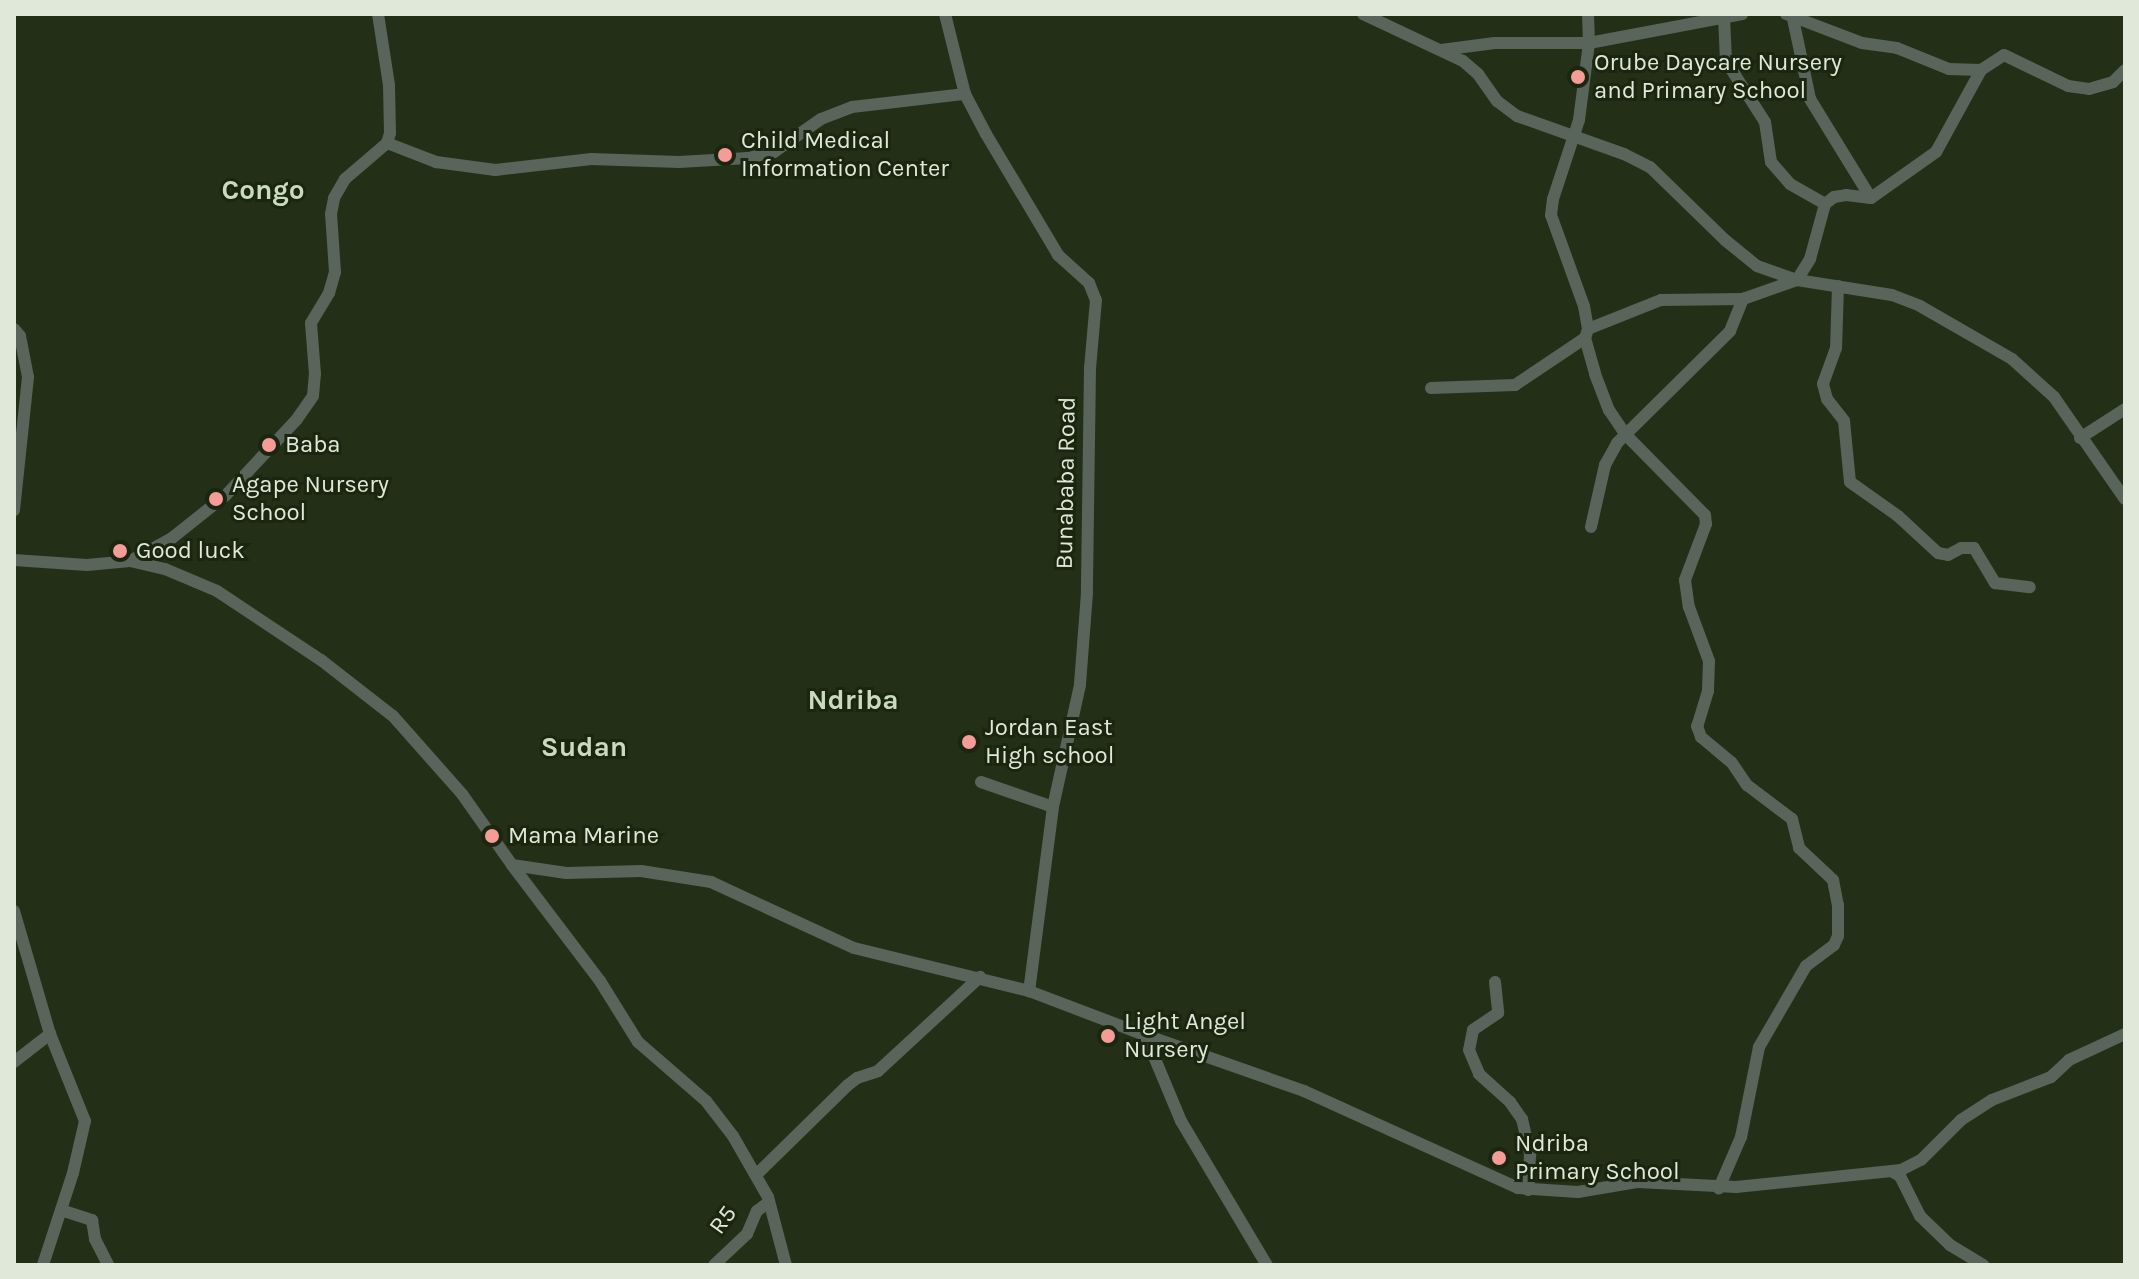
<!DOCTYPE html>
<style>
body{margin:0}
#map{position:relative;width:2139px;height:1279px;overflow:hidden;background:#242f18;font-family:Karla,sans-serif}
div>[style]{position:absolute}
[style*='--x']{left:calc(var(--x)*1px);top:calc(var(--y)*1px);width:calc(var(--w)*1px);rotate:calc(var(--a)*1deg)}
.minor>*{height:12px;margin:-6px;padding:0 6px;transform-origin:6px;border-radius:6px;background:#59645b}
.dots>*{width:22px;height:22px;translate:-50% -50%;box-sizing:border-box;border:4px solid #1a260f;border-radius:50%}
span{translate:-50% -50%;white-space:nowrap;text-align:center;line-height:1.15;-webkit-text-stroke:6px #1a260f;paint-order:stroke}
.poi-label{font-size:24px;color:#e0e8d9}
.left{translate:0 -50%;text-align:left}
.street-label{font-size:24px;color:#e0e8d9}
.quarter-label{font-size:28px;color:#cadabd;font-weight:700}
.frame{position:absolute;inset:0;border:16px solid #e0e8d9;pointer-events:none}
</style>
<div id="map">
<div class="minor">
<i style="--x:945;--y:14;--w:82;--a:76"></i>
<i style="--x:965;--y:94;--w:45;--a:62.3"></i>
<i style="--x:986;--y:134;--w:141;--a:59.2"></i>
<i style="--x:1058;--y:255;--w:42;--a:42.1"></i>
<i style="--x:1089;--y:283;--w:18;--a:68"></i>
<i style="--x:1096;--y:300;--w:68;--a:95"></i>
<i style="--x:1090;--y:368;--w:225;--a:90.8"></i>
<i style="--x:1087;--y:593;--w:92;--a:94.4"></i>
<i style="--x:1080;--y:685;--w:125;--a:102.5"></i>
<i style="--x:1053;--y:807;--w:186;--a:97.4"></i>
<i style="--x:1363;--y:14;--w:110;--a:25.2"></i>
<i style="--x:1463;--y:61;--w:20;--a:41"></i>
<i style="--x:1478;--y:74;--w:33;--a:55"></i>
<i style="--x:1497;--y:101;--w:25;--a:37"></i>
<i style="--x:1517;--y:116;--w:114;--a:19.6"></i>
<i style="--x:1624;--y:154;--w:29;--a:27"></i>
<i style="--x:1650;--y:167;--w:105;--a:44.2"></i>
<i style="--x:1725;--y:240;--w:41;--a:39.1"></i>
<i style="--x:1757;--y:266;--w:42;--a:19.3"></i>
<i style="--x:1797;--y:280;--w:96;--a:9"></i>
<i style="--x:1892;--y:295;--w:30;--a:21"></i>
<i style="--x:1920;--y:306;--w:106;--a:29.9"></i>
<i style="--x:2012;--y:359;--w:57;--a:42.1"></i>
<i style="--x:2054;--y:397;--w:124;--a:55.2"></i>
<i style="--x:1588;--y:14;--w:29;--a:88"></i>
<i style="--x:1589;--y:43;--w:78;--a:97.4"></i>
<i style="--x:1579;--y:120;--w:83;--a:108.2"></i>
<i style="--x:1553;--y:199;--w:16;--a:97"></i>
<i style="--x:1551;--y:215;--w:97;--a:70.1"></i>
<i style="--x:1584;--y:306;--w:23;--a:80"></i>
<i style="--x:1588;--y:329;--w:9;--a:108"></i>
<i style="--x:1585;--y:338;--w:37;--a:74"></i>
<i style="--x:1595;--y:374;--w:39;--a:69"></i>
<i style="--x:1609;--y:410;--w:30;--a:56"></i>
<i style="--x:1626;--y:435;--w:112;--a:45.4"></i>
<i style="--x:1705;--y:515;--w:9;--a:84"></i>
<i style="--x:1706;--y:524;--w:60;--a:110.6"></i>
<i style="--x:1685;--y:580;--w:27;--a:82"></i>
<i style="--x:1689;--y:607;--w:58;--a:69.7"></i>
<i style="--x:1709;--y:661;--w:30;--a:92"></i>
<i style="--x:1708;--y:691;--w:37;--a:107"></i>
<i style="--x:1697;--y:726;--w:12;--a:70"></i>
<i style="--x:1701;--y:737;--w:40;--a:40"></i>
<i style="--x:1732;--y:763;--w:27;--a:56"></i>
<i style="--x:1747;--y:785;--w:56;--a:37.1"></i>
<i style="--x:1792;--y:819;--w:30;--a:76"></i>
<i style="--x:1799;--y:848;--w:47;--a:43.3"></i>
<i style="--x:1833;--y:880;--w:25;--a:79"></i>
<i style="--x:1838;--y:905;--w:31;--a:90"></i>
<i style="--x:1838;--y:936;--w:10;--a:114"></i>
<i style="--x:1834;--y:945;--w:35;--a:143"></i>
<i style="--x:1806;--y:966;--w:94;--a:120.1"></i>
<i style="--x:1759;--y:1047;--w:92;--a:101.3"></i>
<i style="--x:1741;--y:1137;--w:56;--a:113.3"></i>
<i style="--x:1786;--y:14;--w:81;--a:20.9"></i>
<i style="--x:1862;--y:43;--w:35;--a:8"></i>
<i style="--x:1897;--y:48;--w:56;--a:22"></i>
<i style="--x:1949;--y:69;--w:32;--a:2"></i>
<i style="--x:1981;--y:70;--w:27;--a:-33"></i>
<i style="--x:2004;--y:55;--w:71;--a:25.8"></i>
<i style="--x:2068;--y:86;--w:21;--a:8"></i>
<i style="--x:2089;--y:89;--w:25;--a:-16"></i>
<i style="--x:2113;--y:82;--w:17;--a:-45"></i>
<i style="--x:1792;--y:14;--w:87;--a:78"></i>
<i style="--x:1810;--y:99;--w:116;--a:58.4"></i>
<i style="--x:1724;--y:17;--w:44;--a:87.4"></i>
<i style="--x:1726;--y:61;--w:72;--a:57.4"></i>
<i style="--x:1765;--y:122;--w:40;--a:81.5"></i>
<i style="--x:1771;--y:162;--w:29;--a:49"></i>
<i style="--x:1790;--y:184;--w:40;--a:29.7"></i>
<i style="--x:1441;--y:50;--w:54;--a:-7.4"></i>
<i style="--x:1495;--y:43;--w:94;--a:0"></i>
<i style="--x:1589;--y:43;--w:156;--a:-10.7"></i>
<i style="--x:387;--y:143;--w:53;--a:21.2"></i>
<i style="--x:436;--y:162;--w:60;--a:7.7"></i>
<i style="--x:495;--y:170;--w:97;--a:-6.5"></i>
<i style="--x:591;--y:159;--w:88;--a:2"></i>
<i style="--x:679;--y:162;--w:69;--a:-3.3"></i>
<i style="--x:748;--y:158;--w:27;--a:-13"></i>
<i style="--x:774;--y:152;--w:57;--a:-35.1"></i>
<i style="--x:821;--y:119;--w:33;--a:-21"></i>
<i style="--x:852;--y:107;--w:114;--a:-6.6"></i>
<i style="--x:1838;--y:286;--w:62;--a:91.8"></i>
<i style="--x:1836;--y:348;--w:38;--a:110"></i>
<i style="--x:1823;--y:384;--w:16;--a:75"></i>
<i style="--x:1827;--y:399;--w:28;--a:52"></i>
<i style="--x:1844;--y:421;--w:61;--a:84.4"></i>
<i style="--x:1850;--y:482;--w:59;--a:35.3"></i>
<i style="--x:1898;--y:516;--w:54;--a:42.8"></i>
<i style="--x:1938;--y:553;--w:10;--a:11"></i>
<i style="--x:1948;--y:555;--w:15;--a:-28"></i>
<i style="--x:1961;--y:548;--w:13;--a:0"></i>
<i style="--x:1974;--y:548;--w:41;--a:59"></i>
<i style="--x:1995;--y:583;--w:35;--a:7"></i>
<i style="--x:14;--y:329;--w:9;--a:49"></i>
<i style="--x:20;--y:336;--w:42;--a:79"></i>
<i style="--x:28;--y:377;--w:134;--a:96"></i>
<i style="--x:1588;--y:329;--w:79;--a:-21.7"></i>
<i style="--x:1661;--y:300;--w:82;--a:-0.7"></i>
<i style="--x:1431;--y:388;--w:84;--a:-2"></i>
<i style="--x:1515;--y:385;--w:84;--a:-33.9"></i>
<i style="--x:2080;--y:438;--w:54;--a:-32.8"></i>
<i style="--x:1591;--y:527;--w:64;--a:-77.3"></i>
<i style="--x:1605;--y:465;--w:25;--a:-61"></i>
<i style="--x:1617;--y:443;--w:159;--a:-44.7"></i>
<i style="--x:1730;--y:331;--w:35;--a:-68"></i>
<i style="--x:1743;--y:299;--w:57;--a:-19.4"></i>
<i style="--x:1797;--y:280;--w:25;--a:-58"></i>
<i style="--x:1810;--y:259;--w:57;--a:-74.7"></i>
<i style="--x:1825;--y:204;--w:11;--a:-38"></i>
<i style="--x:1834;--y:197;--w:12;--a:-9"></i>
<i style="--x:1846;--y:195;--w:25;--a:7"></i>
<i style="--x:1871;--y:198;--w:80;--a:-35.3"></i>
<i style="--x:1936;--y:152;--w:94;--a:-61.2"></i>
<i style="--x:14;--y:560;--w:73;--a:3.9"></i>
<i style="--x:87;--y:565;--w:43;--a:-5.3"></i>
<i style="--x:130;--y:561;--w:36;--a:13"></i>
<i style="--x:165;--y:569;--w:56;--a:22.9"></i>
<i style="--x:217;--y:591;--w:125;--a:33.6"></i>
<i style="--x:321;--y:660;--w:91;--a:37.9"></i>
<i style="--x:393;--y:716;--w:104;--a:48.5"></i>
<i style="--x:462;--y:794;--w:87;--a:54.8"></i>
<i style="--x:512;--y:865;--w:55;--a:8.4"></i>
<i style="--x:566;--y:873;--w:75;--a:-1.5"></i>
<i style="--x:641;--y:871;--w:71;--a:8.9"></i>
<i style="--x:711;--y:882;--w:157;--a:24.8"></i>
<i style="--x:854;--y:948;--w:180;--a:13.8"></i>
<i style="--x:1029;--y:991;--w:124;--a:20.8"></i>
<i style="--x:1145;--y:1035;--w:93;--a:67.3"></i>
<i style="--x:1181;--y:1121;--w:168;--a:59.2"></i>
<i style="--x:130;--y:561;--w:48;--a:-28.7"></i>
<i style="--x:172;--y:538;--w:69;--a:-38.5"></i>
<i style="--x:226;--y:495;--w:104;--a:-46.9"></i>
<i style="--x:297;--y:419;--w:28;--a:-55"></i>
<i style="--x:313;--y:396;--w:22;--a:-85"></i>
<i style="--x:315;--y:374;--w:51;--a:-94.5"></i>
<i style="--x:311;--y:323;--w:35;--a:-59"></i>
<i style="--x:329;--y:293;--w:22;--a:-74"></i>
<i style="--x:335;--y:272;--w:58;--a:-93.9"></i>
<i style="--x:331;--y:214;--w:16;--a:-79"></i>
<i style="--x:334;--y:198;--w:22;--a:-60"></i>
<i style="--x:345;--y:179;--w:55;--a:-40.6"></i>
<i style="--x:387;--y:143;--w:10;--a:-73"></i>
<i style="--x:390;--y:133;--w:48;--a:-91.2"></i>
<i style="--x:389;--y:85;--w:72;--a:-98.8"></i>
<i style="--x:981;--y:782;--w:76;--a:19.1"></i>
<i style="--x:512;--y:865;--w:146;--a:52.8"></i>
<i style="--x:600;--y:981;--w:72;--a:58.1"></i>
<i style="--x:638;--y:1042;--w:90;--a:40.9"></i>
<i style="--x:706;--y:1101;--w:44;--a:52.4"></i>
<i style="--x:733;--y:1136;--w:70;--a:60.2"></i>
<i style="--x:768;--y:1197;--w:70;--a:75.2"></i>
<i style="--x:14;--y:911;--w:128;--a:73.7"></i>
<i style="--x:50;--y:1034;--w:94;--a:68.1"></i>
<i style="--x:85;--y:1121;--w:53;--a:103"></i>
<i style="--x:73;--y:1173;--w:97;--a:108.1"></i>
<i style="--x:1495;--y:982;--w:31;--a:84"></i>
<i style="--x:1498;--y:1013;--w:30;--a:146"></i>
<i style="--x:1473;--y:1030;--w:20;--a:101"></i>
<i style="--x:1469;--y:1050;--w:26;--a:67"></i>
<i style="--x:1479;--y:1074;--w:42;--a:42.1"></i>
<i style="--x:1510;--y:1102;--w:21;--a:55"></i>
<i style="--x:1522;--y:1119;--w:37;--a:77"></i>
<i style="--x:1530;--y:1155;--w:35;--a:93"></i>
<i style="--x:1145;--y:1035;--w:169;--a:19.4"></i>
<i style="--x:1304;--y:1091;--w:235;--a:24.4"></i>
<i style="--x:1518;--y:1188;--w:60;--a:3.8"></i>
<i style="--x:1578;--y:1192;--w:61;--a:-9.5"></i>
<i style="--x:1638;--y:1182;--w:98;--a:2.9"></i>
<i style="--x:1736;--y:1187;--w:166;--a:-5.9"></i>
<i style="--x:1901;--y:1170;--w:22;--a:-27"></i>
<i style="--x:1921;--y:1160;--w:57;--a:-45"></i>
<i style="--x:1961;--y:1120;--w:37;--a:-33"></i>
<i style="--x:1992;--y:1100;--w:63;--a:-21.3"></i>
<i style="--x:2051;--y:1077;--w:25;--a:-43"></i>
<i style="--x:2069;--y:1060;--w:62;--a:-24.9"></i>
<i style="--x:14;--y:1062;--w:46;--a:-37.9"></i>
<i style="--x:1893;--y:1172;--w:8;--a:30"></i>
<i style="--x:1900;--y:1176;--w:45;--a:63.4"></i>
<i style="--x:1920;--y:1216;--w:42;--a:44"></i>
<i style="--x:1950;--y:1245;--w:39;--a:31"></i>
<i style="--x:757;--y:1174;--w:127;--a:-44.4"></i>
<i style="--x:848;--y:1085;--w:11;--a:-38"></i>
<i style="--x:857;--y:1078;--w:22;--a:-18"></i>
<i style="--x:878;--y:1071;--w:139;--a:-42.7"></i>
<i style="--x:61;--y:1210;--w:33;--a:18"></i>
<i style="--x:92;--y:1220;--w:19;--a:81"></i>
<i style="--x:95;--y:1239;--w:29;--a:63"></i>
<i style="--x:714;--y:1265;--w:45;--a:-43.2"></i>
<i style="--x:747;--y:1234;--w:25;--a:-67"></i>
<i style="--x:757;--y:1211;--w:15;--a:-37"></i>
</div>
<div class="dots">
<i style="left:1578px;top:77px;background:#f59c96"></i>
<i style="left:725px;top:155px;background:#f59c96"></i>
<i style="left:269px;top:445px;background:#f59c96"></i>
<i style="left:216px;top:499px;background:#f59c96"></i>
<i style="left:120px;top:551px;background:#f59c96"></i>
<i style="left:969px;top:742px;background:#f59c96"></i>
<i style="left:492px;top:836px;background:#f59c96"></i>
<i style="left:1108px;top:1036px;background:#f59c96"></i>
<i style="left:1499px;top:1158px;background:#f59c96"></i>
</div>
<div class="poi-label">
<span class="left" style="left:1594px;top:77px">Orube Daycare Nursery<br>and Primary School</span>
<span class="left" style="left:741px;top:155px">Child Medical<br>Information Center</span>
<span class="left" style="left:285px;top:445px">Baba</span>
<span class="left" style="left:232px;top:499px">Agape Nursery<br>School</span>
<span class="left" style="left:136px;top:551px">Good luck</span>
<span class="left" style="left:985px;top:742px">Jordan East<br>High school</span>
<span class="left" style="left:508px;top:836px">Mama Marine</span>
<span class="left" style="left:1124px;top:1036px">Light Angel<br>Nursery</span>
<span class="left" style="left:1515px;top:1158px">Ndriba<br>Primary School</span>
</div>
<div class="street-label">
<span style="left:1066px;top:483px;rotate:-89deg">Bunababa Road</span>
<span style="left:723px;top:1220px;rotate:-54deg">R5</span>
</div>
<div class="quarter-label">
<span style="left:263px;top:190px">Congo</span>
<span style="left:853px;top:700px">Ndriba</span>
<span style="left:584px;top:747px">Sudan</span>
</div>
<div class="frame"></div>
</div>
